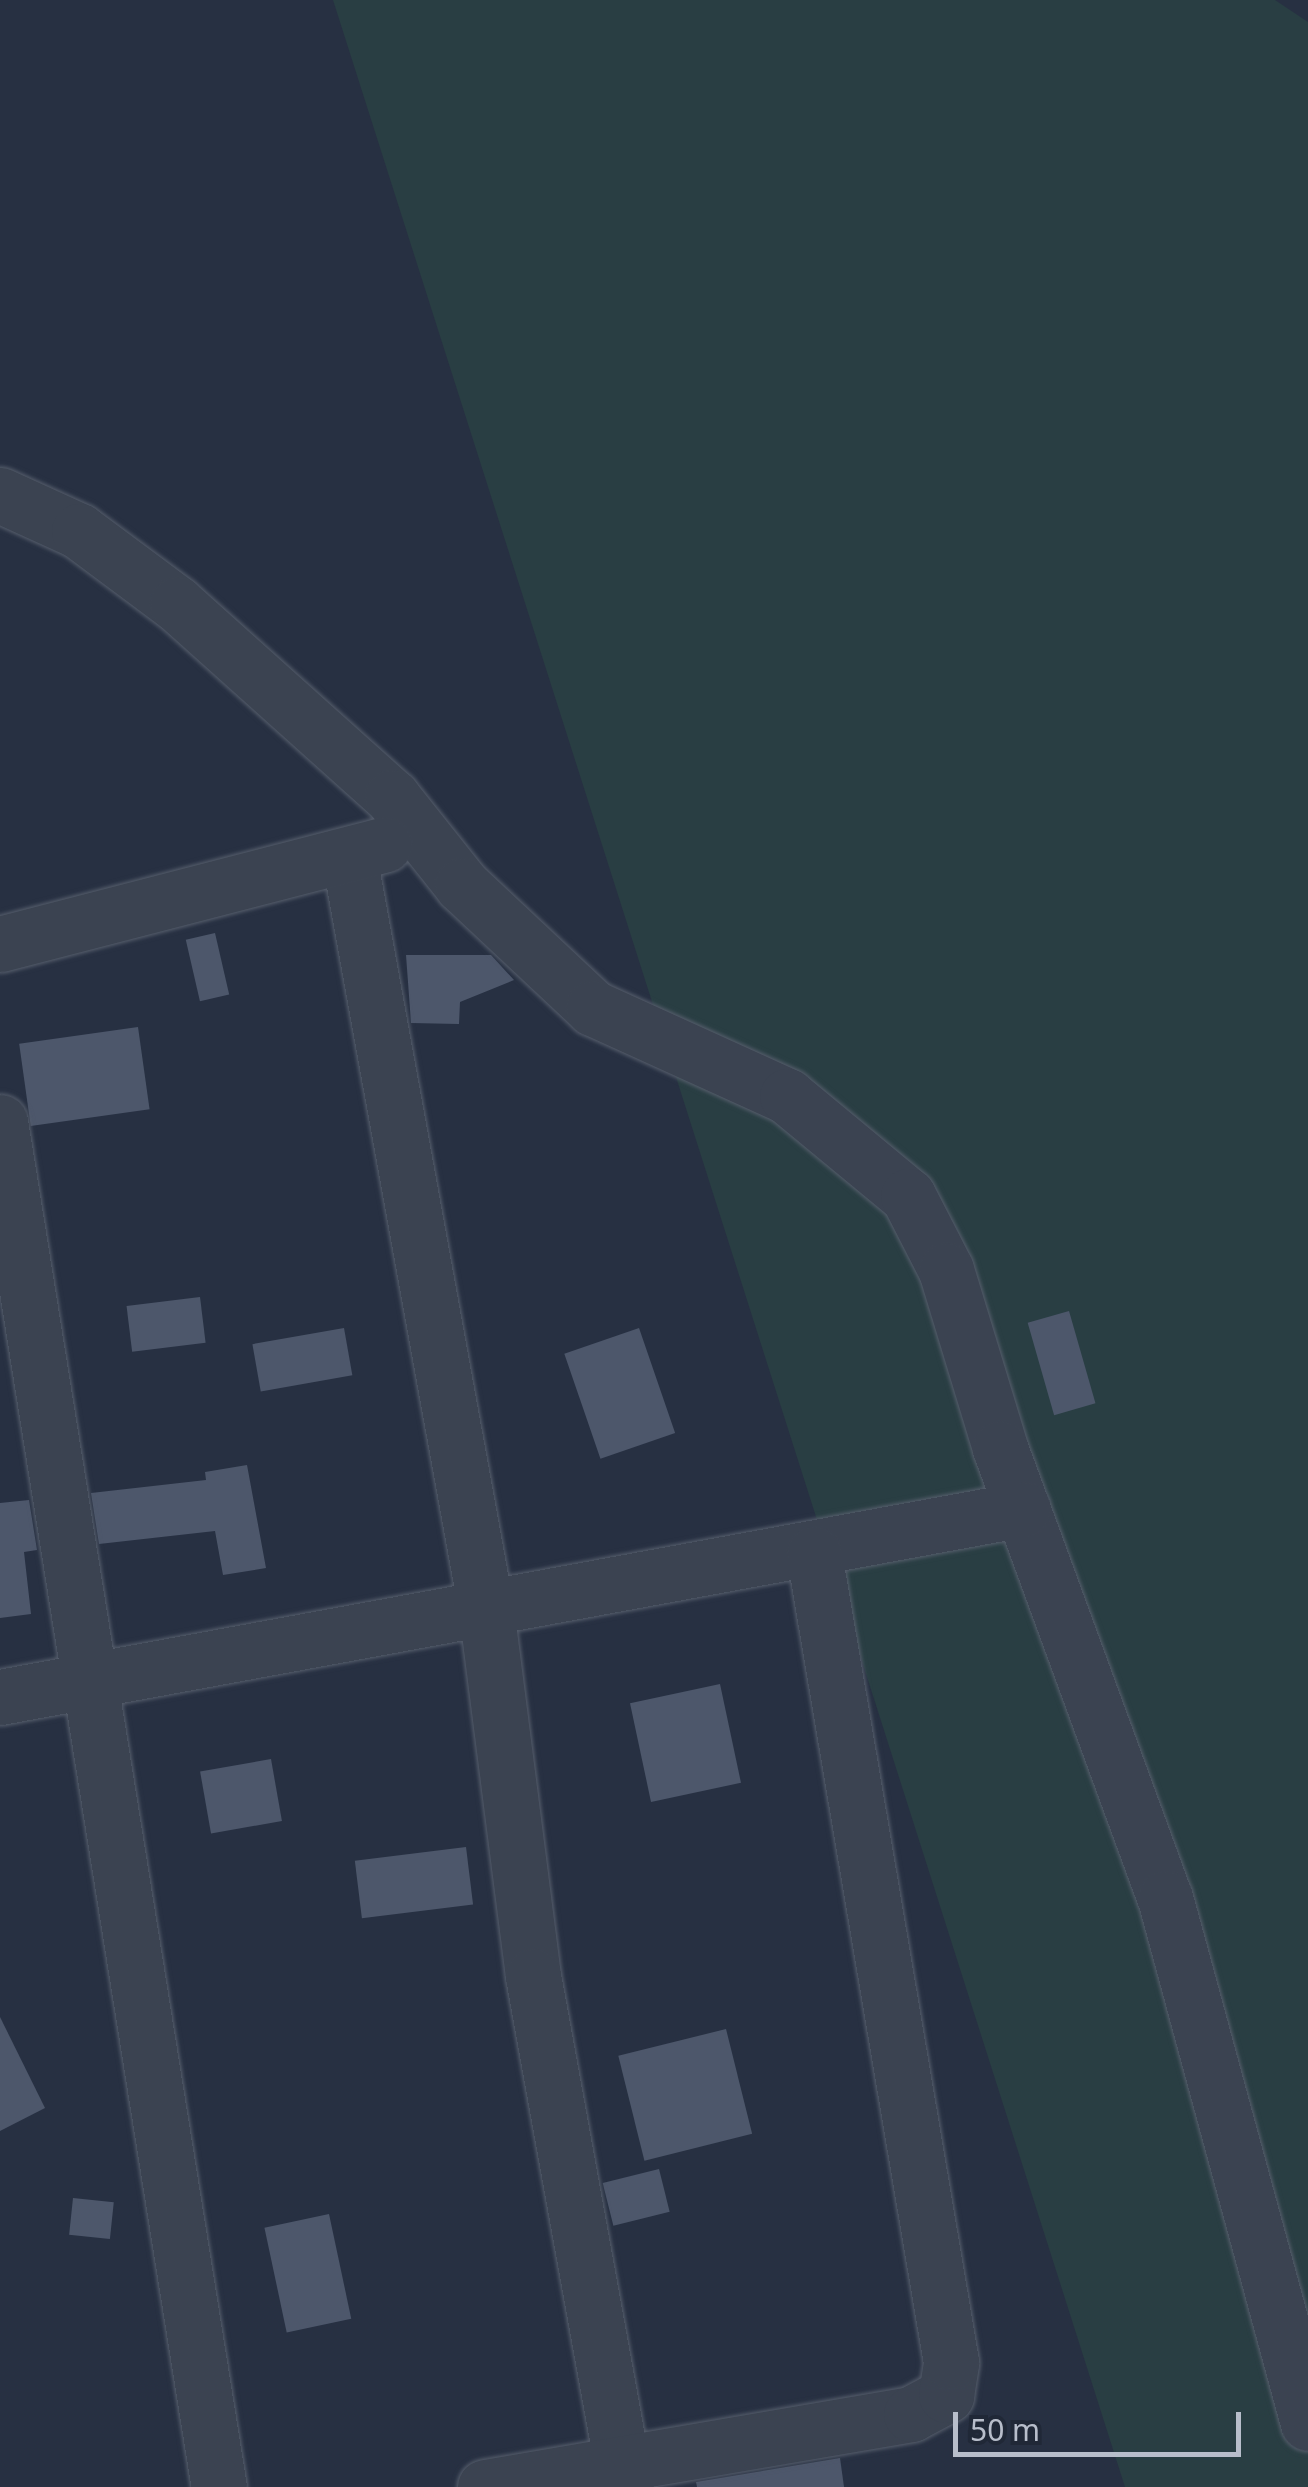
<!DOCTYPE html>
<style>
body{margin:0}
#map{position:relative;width:1308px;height:2487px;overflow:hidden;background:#273042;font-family:"Noto Sans",sans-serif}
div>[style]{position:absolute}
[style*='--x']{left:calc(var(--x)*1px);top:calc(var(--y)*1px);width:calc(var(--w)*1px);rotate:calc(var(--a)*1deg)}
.green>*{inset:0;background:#293e43}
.building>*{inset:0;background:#4d576b;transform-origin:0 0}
.roads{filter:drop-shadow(0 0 2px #565e6c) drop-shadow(0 0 2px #565e6c)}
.minor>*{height:55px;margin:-27.5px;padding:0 27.5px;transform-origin:27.5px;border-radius:27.5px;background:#3b4351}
span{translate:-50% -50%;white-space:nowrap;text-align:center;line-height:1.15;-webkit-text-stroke:8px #202837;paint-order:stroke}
.scale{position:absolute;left:953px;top:2412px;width:288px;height:45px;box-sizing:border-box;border:5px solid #b8becb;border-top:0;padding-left:12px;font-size:30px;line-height:35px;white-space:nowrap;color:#b8becb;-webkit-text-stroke:8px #202837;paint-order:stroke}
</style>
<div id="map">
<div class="green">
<i style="clip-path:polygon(333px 0,1275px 0,1308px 22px,1308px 2487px,1125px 2487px)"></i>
</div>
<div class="building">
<i style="left:215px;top:933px;width:63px;height:30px;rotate:77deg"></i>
<i style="clip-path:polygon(406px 955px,491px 955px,514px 980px,460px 1002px,459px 1024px,411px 1023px)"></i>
<i style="left:138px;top:1027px;width:83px;height:120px;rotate:82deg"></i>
<i style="left:200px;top:1297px;width:46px;height:74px;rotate:83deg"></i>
<i style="left:1069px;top:1311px;width:96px;height:43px;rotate:74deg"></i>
<i style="left:344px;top:1328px;width:48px;height:93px;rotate:80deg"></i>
<i style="left:639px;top:1328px;width:111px;height:79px;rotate:71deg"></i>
<i style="clip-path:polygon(247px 1465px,266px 1568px,223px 1575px,215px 1531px,99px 1544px,91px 1493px,206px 1480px,205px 1472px)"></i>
<i style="clip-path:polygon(29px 1500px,37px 1550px,24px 1552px,31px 1614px,0 1618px,0 1503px)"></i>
<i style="left:720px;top:1684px;width:101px;height:92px;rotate:78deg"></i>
<i style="left:271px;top:1759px;width:63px;height:72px;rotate:80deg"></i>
<i style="left:466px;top:1847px;width:58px;height:112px;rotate:83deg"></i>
<i style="clip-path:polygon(0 2017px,45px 2108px,0 2131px)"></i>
<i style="left:726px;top:2029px;width:108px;height:111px;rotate:76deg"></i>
<i style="left:659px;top:2169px;width:44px;height:58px;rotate:76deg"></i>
<i style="left:73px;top:2198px;width:41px;height:37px;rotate:6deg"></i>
<i style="left:329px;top:2214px;width:107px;height:66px;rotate:78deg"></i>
<i style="clip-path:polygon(840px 2458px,844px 2487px,697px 2487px,696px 2482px)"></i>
</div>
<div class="roads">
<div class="minor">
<i style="--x:0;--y:495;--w:87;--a:24.5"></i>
<i style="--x:79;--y:531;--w:122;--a:36.7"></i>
<i style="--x:177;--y:604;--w:289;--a:41.9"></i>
<i style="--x:392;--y:797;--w:112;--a:51.5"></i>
<i style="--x:462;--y:885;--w:180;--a:43.2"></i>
<i style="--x:593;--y:1008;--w:213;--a:24.4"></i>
<i style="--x:787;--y:1096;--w:157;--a:39.6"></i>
<i style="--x:908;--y:1196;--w:83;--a:62.8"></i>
<i style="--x:946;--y:1270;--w:186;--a:73.1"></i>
<i style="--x:1000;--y:1448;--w:479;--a:69.9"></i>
<i style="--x:1165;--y:1898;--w:544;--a:74.76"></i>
<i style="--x:349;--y:857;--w:764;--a:79.68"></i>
<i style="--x:486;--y:1609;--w:370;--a:82.7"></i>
<i style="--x:533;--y:1976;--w:519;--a:79.69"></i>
<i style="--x:0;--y:944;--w:397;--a:-14.5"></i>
<i style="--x:0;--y:1122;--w:1382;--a:80.89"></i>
<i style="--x:0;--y:1697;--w:1040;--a:-10.41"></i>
<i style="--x:485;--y:2487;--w:432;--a:-9.7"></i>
<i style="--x:911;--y:2414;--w:40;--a:-28"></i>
<i style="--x:946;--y:2395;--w:33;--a:-81"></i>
<i style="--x:951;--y:2362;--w:820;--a:-99.62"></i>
</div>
</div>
<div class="scale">50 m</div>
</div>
